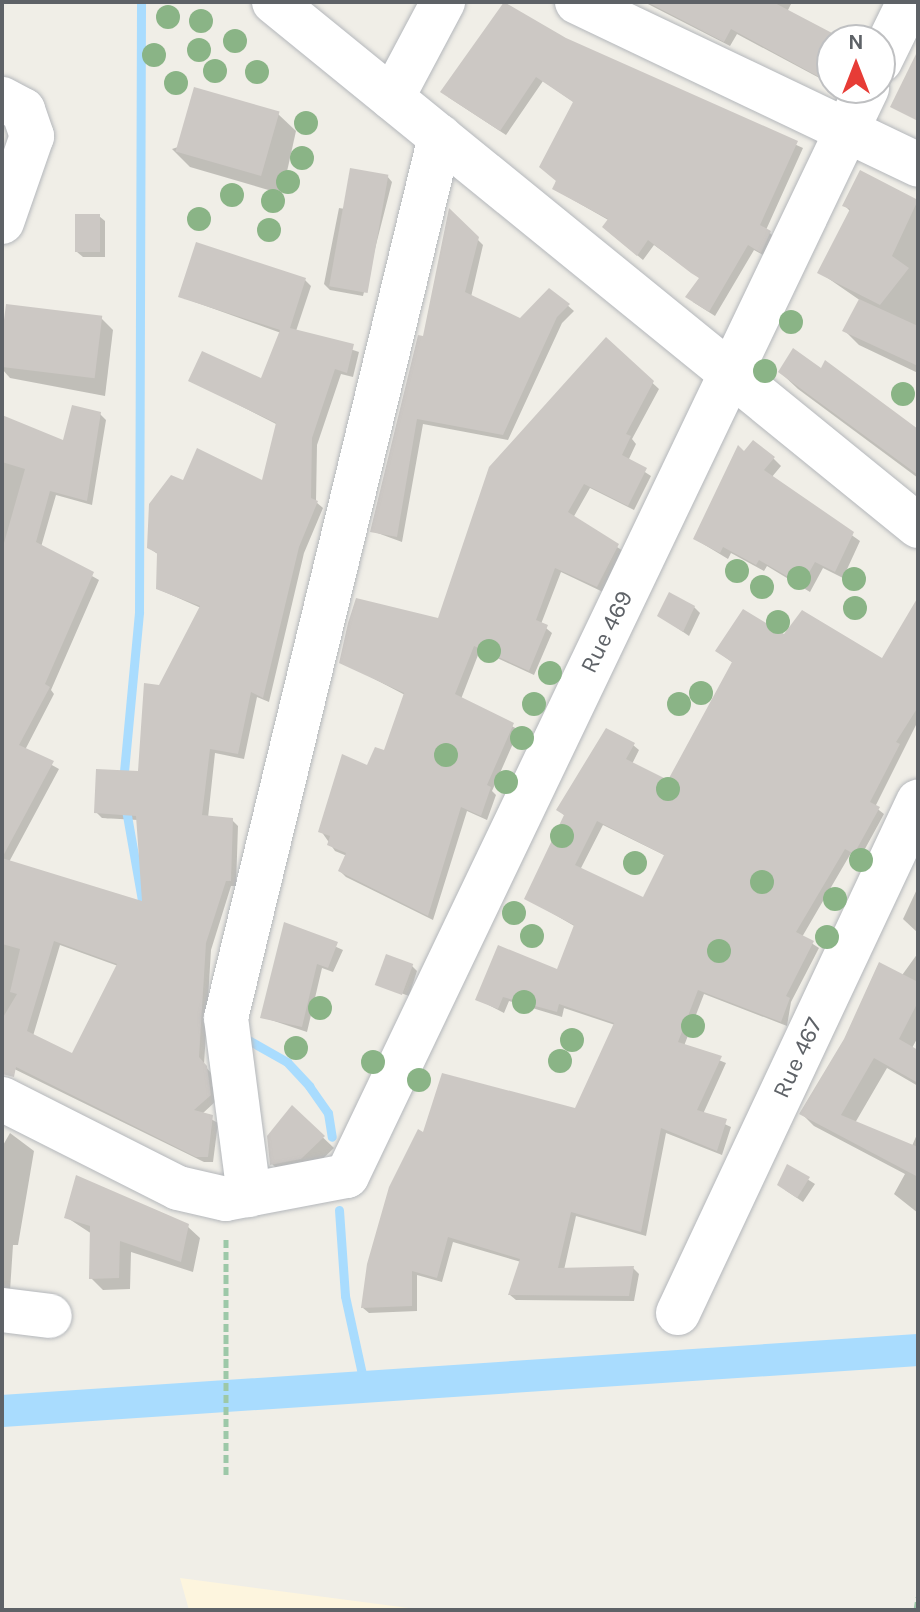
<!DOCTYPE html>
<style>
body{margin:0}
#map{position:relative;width:920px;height:1612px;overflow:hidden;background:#f0eee7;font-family:Karla,sans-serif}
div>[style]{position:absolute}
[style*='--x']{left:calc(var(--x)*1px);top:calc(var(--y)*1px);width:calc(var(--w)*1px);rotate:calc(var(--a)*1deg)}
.commercial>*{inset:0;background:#fdf5de}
.shadow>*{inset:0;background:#0003}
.stream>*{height:9px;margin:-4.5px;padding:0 4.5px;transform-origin:4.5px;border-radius:4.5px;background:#a9dcfe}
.canal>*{height:32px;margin:-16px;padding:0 16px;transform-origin:16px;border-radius:16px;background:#a9dcfe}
.building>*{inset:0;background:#ccc8c4;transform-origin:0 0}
.path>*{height:5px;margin-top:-2.5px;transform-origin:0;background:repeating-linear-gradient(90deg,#9dc8a8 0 8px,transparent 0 12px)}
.roads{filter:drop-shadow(0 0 2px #b4b7bb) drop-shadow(0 0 2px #b4b7bb)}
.minor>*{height:44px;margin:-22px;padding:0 22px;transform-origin:22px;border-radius:22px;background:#fff}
.trees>*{width:24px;height:24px;margin:-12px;border-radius:50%;background:#8ab486}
span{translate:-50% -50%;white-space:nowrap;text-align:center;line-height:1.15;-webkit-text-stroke:6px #fff;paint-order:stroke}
.street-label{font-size:24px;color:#5e6267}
.frame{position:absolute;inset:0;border:4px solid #5e6267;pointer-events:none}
.north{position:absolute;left:816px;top:24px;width:80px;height:80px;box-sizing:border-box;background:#fff;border:2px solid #bfc0c2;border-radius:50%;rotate:0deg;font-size:22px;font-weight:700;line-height:32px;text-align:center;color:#5e6267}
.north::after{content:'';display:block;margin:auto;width:28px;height:36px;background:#e73c36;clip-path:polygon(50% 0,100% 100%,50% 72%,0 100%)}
</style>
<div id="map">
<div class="commercial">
<i style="clip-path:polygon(180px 1578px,424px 1610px,189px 1610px)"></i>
</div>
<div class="shadow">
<i style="clip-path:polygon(644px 2px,792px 2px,787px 12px,841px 40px,832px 40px,832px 72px,825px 81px,737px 34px,730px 46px)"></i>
<i style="clip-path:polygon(565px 40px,803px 148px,766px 230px,776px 238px,767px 257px,754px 250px,715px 316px,693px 302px,701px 279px,654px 245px,643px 260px,610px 233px,610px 221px,554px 189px,575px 103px,543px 81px,506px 135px,448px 97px)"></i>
<i style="clip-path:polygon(278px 114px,296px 131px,282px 194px,190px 167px,172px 149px)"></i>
<i style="clip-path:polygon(861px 173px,918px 201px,918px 373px,859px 345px,844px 330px,861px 301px,819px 272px,851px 212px,844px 205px)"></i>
<i style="clip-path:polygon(387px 176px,392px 182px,363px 296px,330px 290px,324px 284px,339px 208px,345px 209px)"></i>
<i style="clip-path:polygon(450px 212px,483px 245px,471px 297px,521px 321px,550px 290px,574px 311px,562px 323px,508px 440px,423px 424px,402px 542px,372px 531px,425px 338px)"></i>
<i style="clip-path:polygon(99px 216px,105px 221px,105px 257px,83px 257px,77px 252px)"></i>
<i style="clip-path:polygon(evenodd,305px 280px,311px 286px,296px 331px,359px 352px,353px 377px,341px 374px,317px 445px,316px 502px,323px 508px,304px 553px,269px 702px,257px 697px,244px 759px,215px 753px,208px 818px,232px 820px,238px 826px,236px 886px,231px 886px,211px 950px,204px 1065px,212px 1074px,216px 1101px,202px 1114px,218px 1123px,213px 1162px,204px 1162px,2px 1063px,2px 417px,64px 443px,100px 414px,106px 420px,92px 505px,56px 495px,41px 547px,99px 580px,51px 690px,54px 694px,25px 750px,59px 769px,9px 862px,144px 904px,138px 820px,102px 818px,96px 812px,139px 774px,160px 687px,201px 608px,158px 589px,159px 555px,149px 548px,184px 482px,263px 483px,278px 425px,190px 380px,262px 381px,281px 333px,181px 297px,305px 280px,60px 945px,118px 966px,72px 1056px,33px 1036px,60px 945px)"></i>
<i style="clip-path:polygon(7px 307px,101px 318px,113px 330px,105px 396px,10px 378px,2px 369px)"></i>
<i style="clip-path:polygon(606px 340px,659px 389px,632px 439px,636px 444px,628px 461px,651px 476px,634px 510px,590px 488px,573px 518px,623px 551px,603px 592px,561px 572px,541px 624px,552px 633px,534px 675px,480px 650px,461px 699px,519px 730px,492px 791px,496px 795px,487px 820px,467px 811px,433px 920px,346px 877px,340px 871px,347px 856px,335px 851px,321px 831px,385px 753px,405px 695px,342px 662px,439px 620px)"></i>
<i style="clip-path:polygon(780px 372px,918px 432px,918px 478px,798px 389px)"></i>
<i style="clip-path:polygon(745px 454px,773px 458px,781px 466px,771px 478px,860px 541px,843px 578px,823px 568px,810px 592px,767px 566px,764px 571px,731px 553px,728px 559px,695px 539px)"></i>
<i style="clip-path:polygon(evenodd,918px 601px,918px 721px,875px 807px,884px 814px,860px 858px,851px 853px,802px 937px,819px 948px,791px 1002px,787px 1026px,704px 994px,684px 1046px,726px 1063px,703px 1114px,731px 1127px,722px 1155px,666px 1133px,646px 1236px,576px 1216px,564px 1270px,633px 1268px,639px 1274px,634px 1301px,516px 1300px,510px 1295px,521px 1262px,453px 1242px,442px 1282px,417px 1275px,417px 1311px,369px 1313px,363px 1308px,424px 1134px,576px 1111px,615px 1025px,564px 1008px,562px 1017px,509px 1001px,504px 1013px,477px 999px,558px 971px,576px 927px,526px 898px,566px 817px,559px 810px,633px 745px,639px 750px,632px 764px,669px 783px,733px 663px,717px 651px,785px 637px,882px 660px,918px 601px,603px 825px,666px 856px,644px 900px,580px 870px,603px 825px)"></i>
<i style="clip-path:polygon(694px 607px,700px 613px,689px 636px,660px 616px)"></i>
<i style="clip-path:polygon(918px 887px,918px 933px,903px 919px)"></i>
<i style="clip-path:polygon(285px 924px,343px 950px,333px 972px,322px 968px,307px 1032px,262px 1017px)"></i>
<i style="clip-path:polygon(918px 953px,918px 1037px,912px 1048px,918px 1052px,918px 1086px,887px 1068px,855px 1123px,912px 1146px,918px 1132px,918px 1213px,894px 1194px,905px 1174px,814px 1126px,802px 1114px)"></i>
<i style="clip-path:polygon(412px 966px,417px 971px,409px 996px,376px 984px)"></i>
<i style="clip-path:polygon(292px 1108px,334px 1148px,312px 1169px,283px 1175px,272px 1164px)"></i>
<i style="clip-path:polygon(10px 1133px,34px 1151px,18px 1245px,13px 1245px,10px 1291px,2px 1289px,2px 1147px)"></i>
<i style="clip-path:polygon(788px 1167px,815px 1184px,803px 1202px,785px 1190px)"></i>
<i style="clip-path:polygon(66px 1217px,187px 1226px,200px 1238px,193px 1272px,131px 1252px,130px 1289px,103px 1290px,91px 1278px,92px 1234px)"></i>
</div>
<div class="stream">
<i style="--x:123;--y:782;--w:171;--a:-84.6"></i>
<i style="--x:139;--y:612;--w:610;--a:-89.81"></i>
<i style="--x:125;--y:804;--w:110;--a:80"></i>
<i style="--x:243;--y:1037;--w:51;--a:29.6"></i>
<i style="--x:287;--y:1062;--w:33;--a:47"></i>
<i style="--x:309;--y:1086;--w:33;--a:55"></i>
<i style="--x:328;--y:1113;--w:24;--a:81"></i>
<i style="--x:339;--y:1210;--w:86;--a:86"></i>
<i style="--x:345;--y:1296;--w:94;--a:77.7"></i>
</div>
<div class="canal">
<i style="--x:2;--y:1411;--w:918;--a:-3.81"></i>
</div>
<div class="building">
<i style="clip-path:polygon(504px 2px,566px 38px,798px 141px,760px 225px,771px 231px,761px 253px,748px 245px,709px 312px,685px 297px,699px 278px,691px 273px,648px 240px,637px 256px,602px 227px,608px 219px,552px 189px,556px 181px,539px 167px,573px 102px,536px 77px,500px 131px,440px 92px)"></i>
<i style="clip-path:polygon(647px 2px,773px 2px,832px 33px,832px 57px,819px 77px,731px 29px,724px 42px)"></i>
<i style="clip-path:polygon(918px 50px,918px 121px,890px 107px)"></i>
<i style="left:194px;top:87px;width:89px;height:67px;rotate:16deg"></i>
<i style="left:350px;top:168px;width:39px;height:120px;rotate:10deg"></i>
<i style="clip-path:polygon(860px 170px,918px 200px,892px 256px,909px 268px,880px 305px,817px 273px,850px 209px,842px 206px)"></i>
<i style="clip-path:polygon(449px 208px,479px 237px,465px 292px,520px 318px,549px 288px,570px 304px,557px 317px,503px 435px,417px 419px,397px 537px,370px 532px,418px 335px,423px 336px)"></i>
<i style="left:75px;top:214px;width:25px;height:38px"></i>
<i style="clip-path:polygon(evenodd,196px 242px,306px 278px,290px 328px,354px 344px,347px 373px,335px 369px,312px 438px,311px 498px,318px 501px,299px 547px,263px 698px,251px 692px,238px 754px,210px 749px,202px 815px,233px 818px,231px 881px,226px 881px,206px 943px,199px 1057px,207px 1066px,211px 1095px,194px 1110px,213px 1115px,208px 1157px,196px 1157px,16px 1067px,14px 1077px,2px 1074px,2px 1019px,17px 994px,10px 992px,20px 949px,2px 944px,2px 550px,25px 469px,2px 462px,2px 415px,63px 440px,72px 405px,101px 412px,87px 501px,50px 491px,36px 542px,94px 572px,45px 684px,50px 687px,19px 745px,54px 761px,2px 858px,142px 901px,136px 816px,94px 813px,96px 769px,138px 771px,144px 683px,159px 685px,200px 606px,156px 589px,157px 553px,147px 548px,149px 504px,171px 475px,183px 480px,197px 448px,262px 480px,276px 423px,188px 381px,202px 351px,261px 378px,280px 330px,178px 297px,196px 242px,54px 941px,117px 964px,72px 1053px,27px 1031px,54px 941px)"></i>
<i style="clip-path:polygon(859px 299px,918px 326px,918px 366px,842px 331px)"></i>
<i style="left:6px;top:304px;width:97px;height:63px;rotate:7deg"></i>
<i style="clip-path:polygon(606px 337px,654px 381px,626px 434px,631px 436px,622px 455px,647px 468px,628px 506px,584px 484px,568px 512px,619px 544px,597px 587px,555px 568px,536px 620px,548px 625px,529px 671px,474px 646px,455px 694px,514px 723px,487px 785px,491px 787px,481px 816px,461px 807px,428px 916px,338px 871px,346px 853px,327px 845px,330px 836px,318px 832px,342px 754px,367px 765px,375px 747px,384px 750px,404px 693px,339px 663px,348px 623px,356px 598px,438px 618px,489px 467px)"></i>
<i style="clip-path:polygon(793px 348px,821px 368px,825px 360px,918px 429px,918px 475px,778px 372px)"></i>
<i style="clip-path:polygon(753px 440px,775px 457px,764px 470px,854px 532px,835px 572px,815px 562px,802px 585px,759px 560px,756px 565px,723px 547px,720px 553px,693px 539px,738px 445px,744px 451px)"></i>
<i style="clip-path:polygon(669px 592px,695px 606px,683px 632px,657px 616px)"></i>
<i style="clip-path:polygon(evenodd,918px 597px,918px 707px,896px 742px,900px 744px,870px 802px,880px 807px,854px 854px,845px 849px,796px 932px,814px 941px,786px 996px,790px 998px,781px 1022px,698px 990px,678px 1042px,722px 1056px,697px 1110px,727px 1119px,717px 1151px,661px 1128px,641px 1232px,571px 1212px,558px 1268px,634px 1266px,629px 1296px,508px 1295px,520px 1259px,448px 1237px,437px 1278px,412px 1271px,412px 1306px,361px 1308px,367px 1264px,389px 1187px,418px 1129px,423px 1132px,442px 1073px,575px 1108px,614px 1023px,559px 1004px,557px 1012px,503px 997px,498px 1009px,475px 1000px,498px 945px,557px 969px,574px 925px,524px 899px,564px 815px,556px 810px,606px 728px,635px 743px,626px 759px,668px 780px,732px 662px,715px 651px,743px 609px,784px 634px,802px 610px,882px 658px,918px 597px,597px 821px,664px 855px,643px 897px,575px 865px,597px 821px)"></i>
<i style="clip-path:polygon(284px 922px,338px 942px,328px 968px,317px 964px,302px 1027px,260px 1018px)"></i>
<i style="left:386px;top:954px;width:29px;height:33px;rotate:20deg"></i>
<i style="clip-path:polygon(879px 962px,918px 982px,918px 1002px,899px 1039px,918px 1050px,918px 1083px,874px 1058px,841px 1115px,918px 1147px,918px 1177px,799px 1114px,844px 1039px)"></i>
<i style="clip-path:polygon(292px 1105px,325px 1136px,301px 1159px,270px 1165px,267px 1136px)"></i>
<i style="clip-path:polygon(787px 1164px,810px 1177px,797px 1198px,777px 1185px)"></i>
<i style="clip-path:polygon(76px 1175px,189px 1224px,181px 1262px,120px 1241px,119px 1278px,89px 1279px,90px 1226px,64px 1218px)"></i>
</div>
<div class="path">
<i style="--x:226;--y:1475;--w:239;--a:-90"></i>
<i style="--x:916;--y:1610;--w:13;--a:-81"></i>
</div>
<div class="roads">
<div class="minor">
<i style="--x:274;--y:2;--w:830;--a:39.13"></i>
<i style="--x:577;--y:2;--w:378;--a:25.5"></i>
<i style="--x:880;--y:61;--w:66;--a:-63.8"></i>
<i style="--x:392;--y:98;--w:109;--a:-62"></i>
<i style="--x:2;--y:99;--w:24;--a:28"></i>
<i style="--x:23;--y:110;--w:28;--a:71"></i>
<i style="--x:32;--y:136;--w:91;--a:109.2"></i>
<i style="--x:2;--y:1099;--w:197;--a:26.8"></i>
<i style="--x:178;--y:1188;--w:49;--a:12.9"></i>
<i style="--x:226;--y:1199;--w:123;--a:-10.8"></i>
<i style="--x:347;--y:1176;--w:1206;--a:-64.45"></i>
<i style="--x:249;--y:1195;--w:178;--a:-97.4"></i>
<i style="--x:226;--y:1018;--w:907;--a:-76.35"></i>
<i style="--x:2;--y:1310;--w:48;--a:7.1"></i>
<i style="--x:678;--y:1313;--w:565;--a:-64.84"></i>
</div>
</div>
<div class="trees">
<i style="left:168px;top:17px"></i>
<i style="left:201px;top:21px"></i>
<i style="left:235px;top:41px"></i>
<i style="left:199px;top:50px"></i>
<i style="left:154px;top:55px"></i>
<i style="left:215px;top:71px"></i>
<i style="left:257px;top:72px"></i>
<i style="left:176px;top:83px"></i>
<i style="left:306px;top:123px"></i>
<i style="left:302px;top:158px"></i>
<i style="left:288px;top:182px"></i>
<i style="left:232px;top:195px"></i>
<i style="left:273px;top:201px"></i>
<i style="left:199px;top:219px"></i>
<i style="left:269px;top:230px"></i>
<i style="left:791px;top:322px"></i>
<i style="left:765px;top:371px"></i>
<i style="left:903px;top:394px"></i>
<i style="left:737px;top:571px"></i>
<i style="left:799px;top:578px"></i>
<i style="left:854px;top:579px"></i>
<i style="left:762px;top:587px"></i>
<i style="left:855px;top:608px"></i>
<i style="left:778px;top:622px"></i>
<i style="left:489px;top:651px"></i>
<i style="left:550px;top:673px"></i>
<i style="left:701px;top:693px"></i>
<i style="left:534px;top:704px"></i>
<i style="left:679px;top:704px"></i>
<i style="left:522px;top:738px"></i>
<i style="left:446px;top:755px"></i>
<i style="left:506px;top:782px"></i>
<i style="left:668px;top:789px"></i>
<i style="left:562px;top:836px"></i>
<i style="left:861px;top:860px"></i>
<i style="left:635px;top:863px"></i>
<i style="left:762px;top:882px"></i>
<i style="left:835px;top:899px"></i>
<i style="left:514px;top:913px"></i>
<i style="left:532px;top:936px"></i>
<i style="left:827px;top:937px"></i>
<i style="left:719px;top:951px"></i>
<i style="left:524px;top:1002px"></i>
<i style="left:320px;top:1008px"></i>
<i style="left:693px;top:1026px"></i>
<i style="left:572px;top:1040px"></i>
<i style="left:296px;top:1048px"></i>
<i style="left:560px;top:1061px"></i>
<i style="left:373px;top:1062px"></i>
<i style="left:419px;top:1080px"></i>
</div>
<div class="street-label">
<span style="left:607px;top:632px;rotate:-64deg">Rue 469</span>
<span style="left:798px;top:1058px;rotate:-65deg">Rue 467</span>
</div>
<div class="frame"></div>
<div class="north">N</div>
</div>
